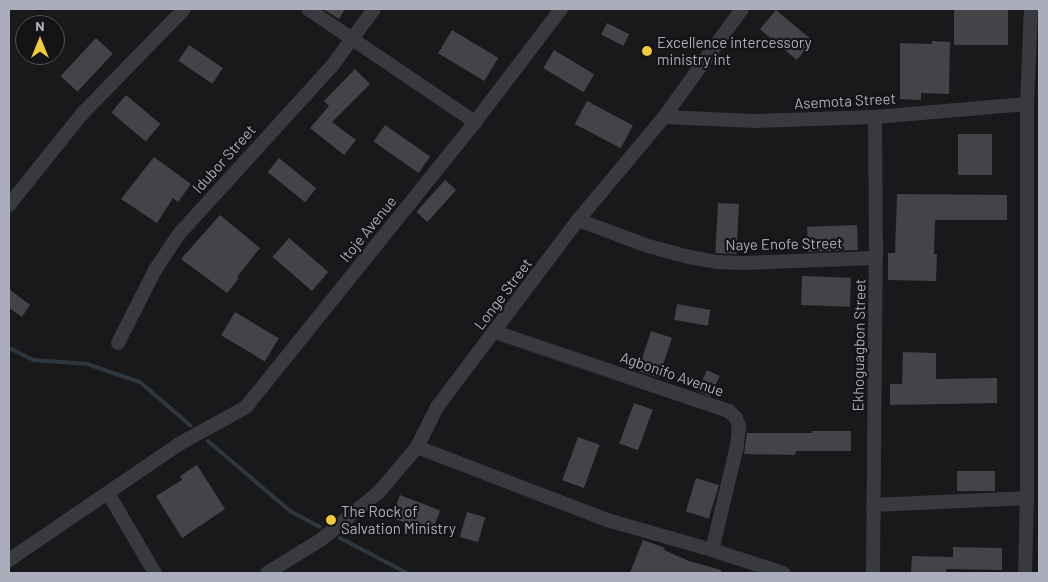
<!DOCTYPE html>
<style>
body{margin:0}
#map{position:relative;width:1048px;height:582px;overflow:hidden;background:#19181b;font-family:Barlow,sans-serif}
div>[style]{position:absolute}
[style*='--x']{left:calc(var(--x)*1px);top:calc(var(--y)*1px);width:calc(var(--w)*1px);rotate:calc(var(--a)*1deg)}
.stream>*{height:4px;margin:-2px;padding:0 2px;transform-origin:2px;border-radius:2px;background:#2e363f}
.building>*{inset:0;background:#434348;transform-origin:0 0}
.minor>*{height:14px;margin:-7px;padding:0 7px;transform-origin:7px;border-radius:7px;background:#393a40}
.dots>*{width:14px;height:14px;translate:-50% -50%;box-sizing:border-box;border:2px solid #141316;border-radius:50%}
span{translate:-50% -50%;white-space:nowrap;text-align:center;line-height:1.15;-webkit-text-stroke:4.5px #141316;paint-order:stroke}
.poi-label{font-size:15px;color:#abaeba}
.left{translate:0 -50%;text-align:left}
.street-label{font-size:15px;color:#abaeba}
.frame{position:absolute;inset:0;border:10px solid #abaeba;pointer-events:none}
.north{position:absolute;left:15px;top:15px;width:50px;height:50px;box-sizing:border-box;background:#141316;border:1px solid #505158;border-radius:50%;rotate:0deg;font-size:14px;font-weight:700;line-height:20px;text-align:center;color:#abaeba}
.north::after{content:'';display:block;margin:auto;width:18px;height:22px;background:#f1c93a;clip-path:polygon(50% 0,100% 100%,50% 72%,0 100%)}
</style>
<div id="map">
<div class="stream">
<i style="--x:9;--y:348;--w:28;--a:26"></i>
<i style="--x:34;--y:360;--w:53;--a:4.3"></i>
<i style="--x:87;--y:364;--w:56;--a:18.8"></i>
<i style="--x:140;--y:382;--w:67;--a:40.8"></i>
<i style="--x:208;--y:441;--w:108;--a:40.5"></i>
<i style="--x:290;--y:511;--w:34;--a:28"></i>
<i style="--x:340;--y:538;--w:76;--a:27.6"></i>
</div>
<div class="building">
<i style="clip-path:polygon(323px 9px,345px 9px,339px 19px)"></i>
<i style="left:954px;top:9px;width:54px;height:36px"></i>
<i style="left:776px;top:10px;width:48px;height:25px;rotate:40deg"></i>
<i style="left:607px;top:23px;width:25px;height:13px;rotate:27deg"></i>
<i style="left:452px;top:30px;width:54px;height:27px;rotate:31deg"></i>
<i style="left:96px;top:38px;width:23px;height:52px;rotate:43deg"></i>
<i style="clip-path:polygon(932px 41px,950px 42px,949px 94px,921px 93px,921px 100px,900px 99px,900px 43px,932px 44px)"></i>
<i style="left:189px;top:45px;width:41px;height:19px;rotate:34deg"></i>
<i style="left:554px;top:50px;width:47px;height:21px;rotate:31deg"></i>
<i style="clip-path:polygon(355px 69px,370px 84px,332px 122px,356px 140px,344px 155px,310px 128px,329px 106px,324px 101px)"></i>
<i style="left:126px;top:95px;width:45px;height:23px;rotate:40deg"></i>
<i style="left:587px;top:101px;width:52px;height:26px;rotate:28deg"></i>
<i style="left:385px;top:125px;width:55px;height:20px;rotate:35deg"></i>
<i style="left:992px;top:134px;width:41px;height:34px;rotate:90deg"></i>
<i style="clip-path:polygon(154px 157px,191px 184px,178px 202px,173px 198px,157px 223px,121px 199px)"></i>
<i style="left:279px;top:158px;width:48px;height:18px;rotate:39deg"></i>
<i style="left:445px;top:180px;width:15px;height:43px;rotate:42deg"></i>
<i style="clip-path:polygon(897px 194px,1007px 195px,1007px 220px,935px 220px,934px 254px,937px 254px,936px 281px,888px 280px,888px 253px,895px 253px)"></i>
<i style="left:718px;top:203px;width:21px;height:50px;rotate:3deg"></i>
<i style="clip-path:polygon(220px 215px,260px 248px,237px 277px,239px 278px,227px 293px,181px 259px)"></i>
<i style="left:857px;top:225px;width:25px;height:50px;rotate:88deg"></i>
<i style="left:289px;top:238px;width:52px;height:25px;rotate:41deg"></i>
<i style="left:802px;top:276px;width:49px;height:29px;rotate:2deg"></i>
<i style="clip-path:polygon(9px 289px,30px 305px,22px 317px,9px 308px)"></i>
<i style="left:677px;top:304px;width:34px;height:16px;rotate:10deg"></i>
<i style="left:235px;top:312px;width:51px;height:27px;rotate:31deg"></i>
<i style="left:651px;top:331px;width:22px;height:42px;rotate:18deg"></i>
<i style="clip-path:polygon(903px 352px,936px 353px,936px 379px,997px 378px,997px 403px,890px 405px,890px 384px,902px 384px)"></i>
<i style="left:707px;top:370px;width:14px;height:23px;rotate:25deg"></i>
<i style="left:634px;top:403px;width:20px;height:43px;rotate:20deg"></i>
<i style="clip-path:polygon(812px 431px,851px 431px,851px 451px,796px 451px,795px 455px,744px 454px,747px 433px,812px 433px)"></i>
<i style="left:578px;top:437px;width:23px;height:46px;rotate:20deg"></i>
<i style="clip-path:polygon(197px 465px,225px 509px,182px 538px,156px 496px,182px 480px,180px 476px)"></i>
<i style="left:995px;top:471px;width:20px;height:38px;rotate:90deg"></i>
<i style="left:696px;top:478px;width:24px;height:35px;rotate:17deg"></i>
<i style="left:400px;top:495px;width:43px;height:24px;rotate:21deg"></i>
<i style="left:467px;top:512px;width:19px;height:26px;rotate:16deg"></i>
<i style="clip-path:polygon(643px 540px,665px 548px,664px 550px,689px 561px,721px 570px,721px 573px,630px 573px)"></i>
<i style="clip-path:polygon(953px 547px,1002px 548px,1002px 570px,946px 569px,946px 573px,911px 573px,912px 556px,953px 557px)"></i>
</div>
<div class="minor">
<i style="--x:308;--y:9;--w:202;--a:34.1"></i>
<i style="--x:664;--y:117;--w:91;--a:2.5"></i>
<i style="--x:755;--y:121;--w:120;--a:-1.9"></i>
<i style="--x:875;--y:117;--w:153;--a:-4.9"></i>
<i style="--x:9;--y:205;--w:117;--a:-51.3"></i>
<i style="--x:82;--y:114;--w:146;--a:-45.8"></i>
<i style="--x:578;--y:220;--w:75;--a:20.4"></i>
<i style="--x:648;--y:246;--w:42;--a:15"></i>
<i style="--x:689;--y:257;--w:28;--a:10"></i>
<i style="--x:717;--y:262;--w:26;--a:2"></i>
<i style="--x:743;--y:263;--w:133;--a:-2.2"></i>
<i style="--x:495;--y:332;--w:247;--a:18.7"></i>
<i style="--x:729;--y:411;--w:10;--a:45"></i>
<i style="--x:736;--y:418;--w:9;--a:69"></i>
<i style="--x:739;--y:426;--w:20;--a:96"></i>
<i style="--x:737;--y:446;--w:107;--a:103.5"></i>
<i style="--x:118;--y:343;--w:82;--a:-63.1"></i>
<i style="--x:155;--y:270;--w:43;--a:-56.3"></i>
<i style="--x:179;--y:234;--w:227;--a:-47.7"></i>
<i style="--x:332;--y:66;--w:71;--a:-53.6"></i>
<i style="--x:417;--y:447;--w:204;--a:21"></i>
<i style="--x:607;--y:520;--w:109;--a:15.9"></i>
<i style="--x:712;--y:550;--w:75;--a:17.9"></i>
<i style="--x:108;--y:493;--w:93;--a:59.6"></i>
<i style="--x:873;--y:505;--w:154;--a:-2.6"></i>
<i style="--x:9;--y:560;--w:206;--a:-34.3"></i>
<i style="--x:179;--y:444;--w:77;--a:-28.9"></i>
<i style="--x:246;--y:407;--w:366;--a:-51.2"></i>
<i style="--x:475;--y:122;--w:142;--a:-52.7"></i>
<i style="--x:267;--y:573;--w:65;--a:-31.7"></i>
<i style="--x:322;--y:539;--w:74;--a:-39.5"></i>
<i style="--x:379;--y:492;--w:59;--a:-49.8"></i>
<i style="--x:417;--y:447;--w:45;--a:-63.4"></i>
<i style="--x:437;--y:407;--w:234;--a:-53"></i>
<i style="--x:578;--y:220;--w:134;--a:-50.1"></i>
<i style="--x:664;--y:117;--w:133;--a:-54.2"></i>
<i style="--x:873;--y:573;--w:315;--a:-89.5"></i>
<i style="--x:876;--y:258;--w:141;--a:-90.4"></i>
<i style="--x:1025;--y:573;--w:75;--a:-88.5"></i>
<i style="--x:1027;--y:498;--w:394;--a:-90"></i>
<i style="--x:1027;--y:104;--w:95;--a:-87.6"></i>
</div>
<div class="dots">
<i style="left:647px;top:51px;background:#f1c93a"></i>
<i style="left:331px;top:520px;background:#f1c93a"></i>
</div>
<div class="poi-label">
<span class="left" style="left:657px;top:51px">Excellence intercessory<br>ministry int</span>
<span class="left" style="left:341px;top:520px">The Rock of<br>Salvation Ministry</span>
</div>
<div class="street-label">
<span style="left:845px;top:101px;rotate:-3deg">Asemota Street</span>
<span style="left:224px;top:159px;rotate:-48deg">Idubor Street</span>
<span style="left:368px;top:229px;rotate:-51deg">Itoje Avenue</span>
<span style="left:784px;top:244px;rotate:-1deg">Naye Enofe Street</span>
<span style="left:503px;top:294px;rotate:-53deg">Longe Street</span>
<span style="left:859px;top:345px;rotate:-89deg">Ekhoguagbon Street</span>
<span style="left:672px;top:374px;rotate:19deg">Agbonifo Avenue</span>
</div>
<div class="frame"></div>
<div class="north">N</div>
</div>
